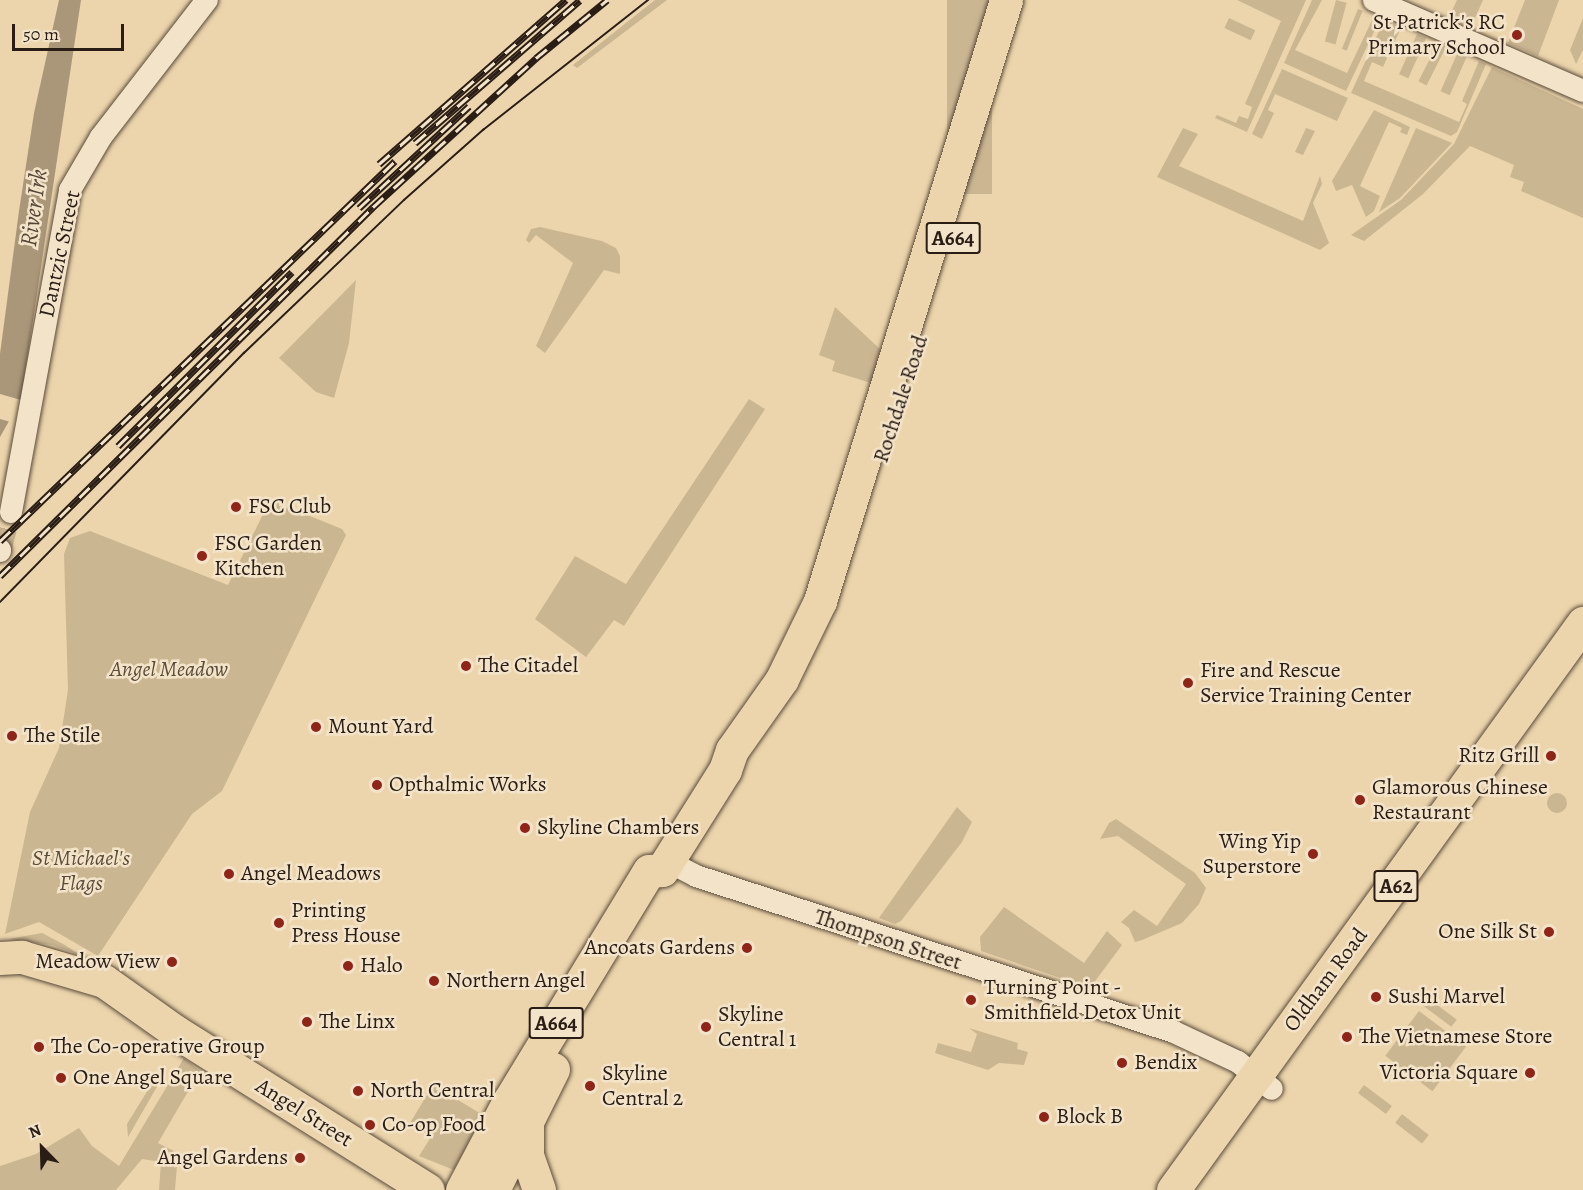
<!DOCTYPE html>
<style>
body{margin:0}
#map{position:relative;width:1583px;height:1190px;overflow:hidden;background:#ecd5ac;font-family:Alegreya,serif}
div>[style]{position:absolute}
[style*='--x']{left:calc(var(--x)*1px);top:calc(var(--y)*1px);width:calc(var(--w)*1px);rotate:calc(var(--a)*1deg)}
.green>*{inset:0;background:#cbb692;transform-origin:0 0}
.round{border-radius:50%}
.water>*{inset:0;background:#aa9679}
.pier>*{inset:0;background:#ecd5ac}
.minor-tunnel>*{height:22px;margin-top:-11px;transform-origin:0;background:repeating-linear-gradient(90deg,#c5b08e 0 22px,transparent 0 33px)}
.roads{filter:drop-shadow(0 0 2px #5a4b3b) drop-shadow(0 0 2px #5a4b3b)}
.minor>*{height:22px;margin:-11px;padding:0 11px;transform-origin:11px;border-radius:11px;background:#f3e4c9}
.highway>*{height:33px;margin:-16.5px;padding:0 16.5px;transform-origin:16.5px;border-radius:16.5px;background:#ecd5ac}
.tram>*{height:1.5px;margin:-0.75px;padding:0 0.75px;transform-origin:0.75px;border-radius:0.75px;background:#291d15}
.rail>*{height:7px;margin-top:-3.5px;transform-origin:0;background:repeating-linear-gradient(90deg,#f3e4c9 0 14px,#291d15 0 28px);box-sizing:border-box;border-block:2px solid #291d15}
.dots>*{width:16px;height:16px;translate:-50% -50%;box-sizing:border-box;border:3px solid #f3e4c9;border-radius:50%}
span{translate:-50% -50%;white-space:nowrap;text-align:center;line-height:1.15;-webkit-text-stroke:5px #f3e4c9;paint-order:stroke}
.shield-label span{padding:2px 4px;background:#f3e4c9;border:2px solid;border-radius:4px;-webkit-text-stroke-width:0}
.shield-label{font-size:21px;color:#291d15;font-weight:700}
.poi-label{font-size:22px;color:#291d15}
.right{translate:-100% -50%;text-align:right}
.left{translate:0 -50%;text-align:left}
.street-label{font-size:22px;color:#291d15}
.park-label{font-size:22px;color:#5a4b3a;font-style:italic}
.water-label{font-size:24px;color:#564738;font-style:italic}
.north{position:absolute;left:12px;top:1118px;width:60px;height:60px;-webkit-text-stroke:4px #f3e4c9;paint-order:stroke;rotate:337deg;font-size:16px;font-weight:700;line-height:24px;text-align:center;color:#291d15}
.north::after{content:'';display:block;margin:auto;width:21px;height:27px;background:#291d15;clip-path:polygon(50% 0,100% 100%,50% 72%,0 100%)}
.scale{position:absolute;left:12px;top:24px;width:112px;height:27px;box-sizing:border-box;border:3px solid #291d15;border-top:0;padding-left:8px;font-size:18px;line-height:21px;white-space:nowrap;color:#291d15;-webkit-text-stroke:4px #f3e4c9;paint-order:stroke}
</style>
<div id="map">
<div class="green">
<i style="clip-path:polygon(655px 0,667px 0,577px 68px,573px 65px)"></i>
<i style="left:947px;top:0;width:45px;height:194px"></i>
<i style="clip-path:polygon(1237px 0,1306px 0,1247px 132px,1215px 118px,1217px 115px,1236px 123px,1239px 116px,1248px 119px,1252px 107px,1245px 104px,1281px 21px)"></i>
<i style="clip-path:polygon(1312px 0,1322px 0,1295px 50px,1347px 73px,1374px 16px,1380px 19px,1346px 91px,1284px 63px)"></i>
<i style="left:1336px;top:0;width:11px;height:43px;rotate:15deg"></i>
<i style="clip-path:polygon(1457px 0,1483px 0,1471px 27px,1449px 17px)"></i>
<i style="clip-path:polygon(1525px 0,1559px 0,1538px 56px,1508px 43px)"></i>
<i style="left:1358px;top:9px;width:5px;height:43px;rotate:22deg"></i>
<i style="left:1229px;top:18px;width:29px;height:11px;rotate:25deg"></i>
<i style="clip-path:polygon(1583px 18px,1583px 50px,1576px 64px,1570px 50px)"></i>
<i style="clip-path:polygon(1384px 20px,1401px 28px,1383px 67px,1372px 62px,1364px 81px,1459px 122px,1467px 104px,1462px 101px,1479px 61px,1486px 64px,1457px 132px,1451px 136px,1351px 93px)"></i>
<i style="left:1417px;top:34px;width:10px;height:44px;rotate:24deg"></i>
<i style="left:1438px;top:43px;width:9px;height:43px;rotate:27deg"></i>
<i style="left:1458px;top:52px;width:10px;height:43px;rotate:24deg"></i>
<i style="clip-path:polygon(1492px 67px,1583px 109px,1583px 218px,1521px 191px,1524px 182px,1510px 177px,1514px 165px,1470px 146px,1423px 194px,1364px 241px,1351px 235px,1401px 200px,1454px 144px)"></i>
<i style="clip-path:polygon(1282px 69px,1348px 98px,1337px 121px,1275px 94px,1268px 110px,1274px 113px,1262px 139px,1252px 134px)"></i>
<i style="clip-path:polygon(1374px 110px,1410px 127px,1407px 135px,1400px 132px,1402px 128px,1389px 122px,1360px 186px,1380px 196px,1374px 211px,1366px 217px,1352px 185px,1336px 191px,1332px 181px)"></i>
<i style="clip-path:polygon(1183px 128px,1198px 134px,1179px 166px,1303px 221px,1320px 176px,1322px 184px,1313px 203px,1329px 243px,1320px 250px,1157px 177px)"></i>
<i style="clip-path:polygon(1306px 128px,1315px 131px,1303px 155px,1295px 152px)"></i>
<i style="clip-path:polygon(1416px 128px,1452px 143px,1400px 198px,1379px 212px)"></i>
<i style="clip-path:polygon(540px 227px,602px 241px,616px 248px,620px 256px,620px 274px,604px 270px,545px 353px,536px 346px,573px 263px,536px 235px,529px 243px,526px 240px,531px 229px)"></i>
<i style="clip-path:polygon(356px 280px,349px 343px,334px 398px,316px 392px,279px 358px)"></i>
<i style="clip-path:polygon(835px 307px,881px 350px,871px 383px,832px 371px,835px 361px,819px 355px)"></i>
<i style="clip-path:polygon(749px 399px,765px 409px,624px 626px,614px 620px,586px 657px,535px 619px,575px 556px,626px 584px)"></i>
<i style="clip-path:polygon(270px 500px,342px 529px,346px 535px,222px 791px,192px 814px,98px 956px,39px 922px,5px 934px,30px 812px,59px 748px,68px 690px,64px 554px,70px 538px,90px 531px,228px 585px)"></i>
<i class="round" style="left:1547px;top:793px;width:20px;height:20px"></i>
<i style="clip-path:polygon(957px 807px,972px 822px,962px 842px,901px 921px,895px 924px,879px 918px)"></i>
<i style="clip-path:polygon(1116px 819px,1195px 873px,1206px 888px,1199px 904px,1182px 923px,1142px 940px,1135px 942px,1129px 928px,1121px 922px,1134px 910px,1157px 926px,1186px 884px,1118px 836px,1100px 839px,1109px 823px)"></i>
<i style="clip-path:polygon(1004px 907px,1084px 963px,1107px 931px,1122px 945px,1090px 988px,981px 951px,980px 937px)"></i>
<i style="clip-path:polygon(42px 933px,65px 945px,80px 955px,52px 945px,9px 939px)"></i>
<i style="left:1428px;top:998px;width:36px;height:9px;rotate:37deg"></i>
<i style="left:1419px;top:1011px;width:59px;height:56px;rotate:37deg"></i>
<i style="clip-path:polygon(969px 1028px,1018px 1043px,1017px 1049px,1028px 1052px,1024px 1065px,999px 1063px,988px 1070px,935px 1053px,938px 1043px,971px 1052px,977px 1034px)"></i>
<i style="clip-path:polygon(184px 1058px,200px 1071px,158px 1143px,178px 1153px,175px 1190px,159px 1190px,161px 1162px,142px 1159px,116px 1190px,0 1190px,0 1166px,36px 1154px,79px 1128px,92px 1146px,119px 1166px)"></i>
<i style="clip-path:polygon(164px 1064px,162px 1078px,128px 1137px,127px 1124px)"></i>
<i style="clip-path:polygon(433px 1085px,483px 1115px,454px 1170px,419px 1156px,431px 1137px,410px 1123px)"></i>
<i style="left:1364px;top:1085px;width:35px;height:10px;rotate:37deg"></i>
<i style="left:1402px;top:1114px;width:34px;height:11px;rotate:38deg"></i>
</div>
<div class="water">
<i style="clip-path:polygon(59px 0,81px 0,21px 400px,0 437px,0 354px,19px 211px,34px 113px)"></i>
</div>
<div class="pier">
<i style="clip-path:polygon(0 394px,21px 400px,11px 422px,0 419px)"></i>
</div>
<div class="minor-tunnel">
<i style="--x:0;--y:550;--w:40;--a:-74"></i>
</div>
<div class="roads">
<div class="minor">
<i style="--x:1374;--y:0;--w:228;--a:23.5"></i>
<i style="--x:11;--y:512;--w:327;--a:-79.6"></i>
<i style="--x:70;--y:190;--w:61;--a:-59.7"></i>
<i style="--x:101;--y:137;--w:173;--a:-52.3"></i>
<i style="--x:0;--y:551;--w:1;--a:-90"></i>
<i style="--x:667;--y:861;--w:33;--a:27"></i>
<i style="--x:696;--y:876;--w:503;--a:18.07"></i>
<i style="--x:1174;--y:1032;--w:71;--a:25.1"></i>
<i style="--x:1238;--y:1062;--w:43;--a:38.5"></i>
</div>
<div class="highway">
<i style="--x:662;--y:870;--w:118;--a:-57.8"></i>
<i style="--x:725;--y:770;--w:21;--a:-71"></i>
<i style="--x:732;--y:750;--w:87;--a:-54.8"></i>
<i style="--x:782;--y:679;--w:87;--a:-64"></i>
<i style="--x:820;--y:601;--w:629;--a:-72.8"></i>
<i style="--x:0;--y:958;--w:22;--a:-3"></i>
<i style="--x:22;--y:957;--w:85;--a:16.3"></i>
<i style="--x:104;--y:981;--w:88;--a:35.3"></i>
<i style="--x:176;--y:1032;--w:297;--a:32.1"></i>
<i style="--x:527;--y:1122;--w:33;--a:90"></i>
<i style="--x:527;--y:1155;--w:37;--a:71"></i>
<i style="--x:462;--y:1190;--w:101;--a:-62.2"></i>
<i style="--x:509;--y:1101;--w:269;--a:-58.7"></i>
<i style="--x:649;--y:871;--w:13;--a:-4"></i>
<i style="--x:493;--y:1190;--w:135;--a:-63.6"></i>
<i style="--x:1173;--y:1190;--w:700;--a:-54.13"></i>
</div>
</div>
<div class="tram">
<i style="--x:0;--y:602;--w:349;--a:-45.6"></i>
<i style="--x:244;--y:353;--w:221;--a:-43.7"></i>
<i style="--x:404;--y:200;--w:106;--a:-41.5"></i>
<i style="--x:483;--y:130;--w:210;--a:-38.2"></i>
</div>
<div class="rail">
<i style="--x:415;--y:143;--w:218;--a:-40.9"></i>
<i style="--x:379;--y:164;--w:249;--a:-41.3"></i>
<i style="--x:359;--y:208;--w:150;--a:-42.8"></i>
<i style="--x:118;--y:446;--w:246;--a:-45"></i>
<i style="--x:0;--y:541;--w:548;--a:-43.89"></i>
<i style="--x:0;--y:576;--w:525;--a:-44.69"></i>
<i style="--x:373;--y:207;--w:221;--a:-42.4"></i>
<i style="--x:536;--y:58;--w:92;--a:-39.2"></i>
</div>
<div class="dots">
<i style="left:1517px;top:35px;background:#8f2418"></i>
<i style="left:236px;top:507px;background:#8f2418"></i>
<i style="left:202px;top:556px;background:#8f2418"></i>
<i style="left:466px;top:666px;background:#8f2418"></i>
<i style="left:1188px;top:683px;background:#8f2418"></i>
<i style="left:316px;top:727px;background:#8f2418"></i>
<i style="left:12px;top:736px;background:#8f2418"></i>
<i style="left:1551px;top:756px;background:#8f2418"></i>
<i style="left:377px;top:785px;background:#8f2418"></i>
<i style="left:1360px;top:800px;background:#8f2418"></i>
<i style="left:525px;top:828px;background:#8f2418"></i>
<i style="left:1313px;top:854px;background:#8f2418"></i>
<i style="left:229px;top:874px;background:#8f2418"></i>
<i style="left:279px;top:923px;background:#8f2418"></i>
<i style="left:1549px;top:932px;background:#8f2418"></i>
<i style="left:747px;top:948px;background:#8f2418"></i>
<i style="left:172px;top:962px;background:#8f2418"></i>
<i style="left:348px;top:966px;background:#8f2418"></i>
<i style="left:434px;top:981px;background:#8f2418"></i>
<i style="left:1376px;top:997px;background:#8f2418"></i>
<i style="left:971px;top:1000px;background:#8f2418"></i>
<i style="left:307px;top:1022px;background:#8f2418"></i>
<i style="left:706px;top:1027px;background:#8f2418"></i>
<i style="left:1347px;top:1037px;background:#8f2418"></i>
<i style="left:39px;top:1047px;background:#8f2418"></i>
<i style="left:1122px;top:1063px;background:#8f2418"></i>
<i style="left:1530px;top:1073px;background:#8f2418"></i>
<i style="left:61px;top:1078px;background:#8f2418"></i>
<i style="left:590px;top:1086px;background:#8f2418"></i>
<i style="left:358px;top:1091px;background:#8f2418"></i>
<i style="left:1044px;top:1117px;background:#8f2418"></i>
<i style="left:370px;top:1125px;background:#8f2418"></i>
<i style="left:300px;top:1158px;background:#8f2418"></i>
</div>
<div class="shield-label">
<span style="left:953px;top:238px">A664</span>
<span style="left:1396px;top:886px">A62</span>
<span style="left:556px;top:1023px">A664</span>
</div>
<div class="poi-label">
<span class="right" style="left:1505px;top:35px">St Patrick's RC<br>Primary School</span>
<span class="left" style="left:248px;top:507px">FSC Club</span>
<span class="left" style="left:214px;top:556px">FSC Garden<br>Kitchen</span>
<span class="left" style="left:478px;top:666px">The Citadel</span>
<span class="left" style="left:1200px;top:683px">Fire and Rescue<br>Service Training Center</span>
<span class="left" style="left:328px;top:727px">Mount Yard</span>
<span class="left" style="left:24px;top:736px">The Stile</span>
<span class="right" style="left:1539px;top:756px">Ritz Grill</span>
<span class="left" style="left:389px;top:785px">Opthalmic Works</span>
<span class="left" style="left:1372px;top:800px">Glamorous Chinese<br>Restaurant</span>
<span class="left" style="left:537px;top:828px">Skyline Chambers</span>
<span class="right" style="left:1301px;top:854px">Wing Yip<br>Superstore</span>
<span class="left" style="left:241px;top:874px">Angel Meadows</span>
<span class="left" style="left:291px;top:923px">Printing<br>Press House</span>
<span class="right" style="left:1537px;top:932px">One Silk St</span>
<span class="right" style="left:735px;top:948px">Ancoats Gardens</span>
<span class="right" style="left:160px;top:962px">Meadow View</span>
<span class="left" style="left:360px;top:966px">Halo</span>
<span class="left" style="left:446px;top:981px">Northern Angel</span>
<span class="left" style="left:984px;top:1000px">Turning Point -<br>Smithfield Detox Unit</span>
<span class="left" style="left:1388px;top:997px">Sushi Marvel</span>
<span class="left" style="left:718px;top:1027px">Skyline<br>Central 1</span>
<span class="left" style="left:319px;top:1022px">The Linx</span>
<span class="left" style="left:1359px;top:1037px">The Vietnamese Store</span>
<span class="left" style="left:51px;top:1047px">The Co-operative Group</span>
<span class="left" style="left:1134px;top:1063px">Bendix</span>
<span class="left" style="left:602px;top:1086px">Skyline<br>Central 2</span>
<span class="right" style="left:1518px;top:1073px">Victoria Square</span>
<span class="left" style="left:73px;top:1078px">One Angel Square</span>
<span class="left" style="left:370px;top:1091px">North Central</span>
<span class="left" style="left:1056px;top:1117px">Block B</span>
<span class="left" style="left:382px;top:1125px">Co-op Food</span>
<span class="right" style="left:288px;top:1158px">Angel Gardens</span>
</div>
<div class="street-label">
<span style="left:60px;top:254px;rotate:-78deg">Dantzic Street</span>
<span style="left:901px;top:399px;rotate:-72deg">Rochdale Road</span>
<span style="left:888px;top:940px;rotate:18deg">Thompson Street</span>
<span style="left:1326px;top:980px;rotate:-53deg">Oldham Road</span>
<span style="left:304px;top:1113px;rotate:32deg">Angel Street</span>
</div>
<div class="park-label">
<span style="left:169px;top:670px">Angel Meadow</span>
<span style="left:81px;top:871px">St Michael's<br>Flags</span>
</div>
<div class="water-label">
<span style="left:34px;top:208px;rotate:-82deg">River Irk</span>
</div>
<div class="north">N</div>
<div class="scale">50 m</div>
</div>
